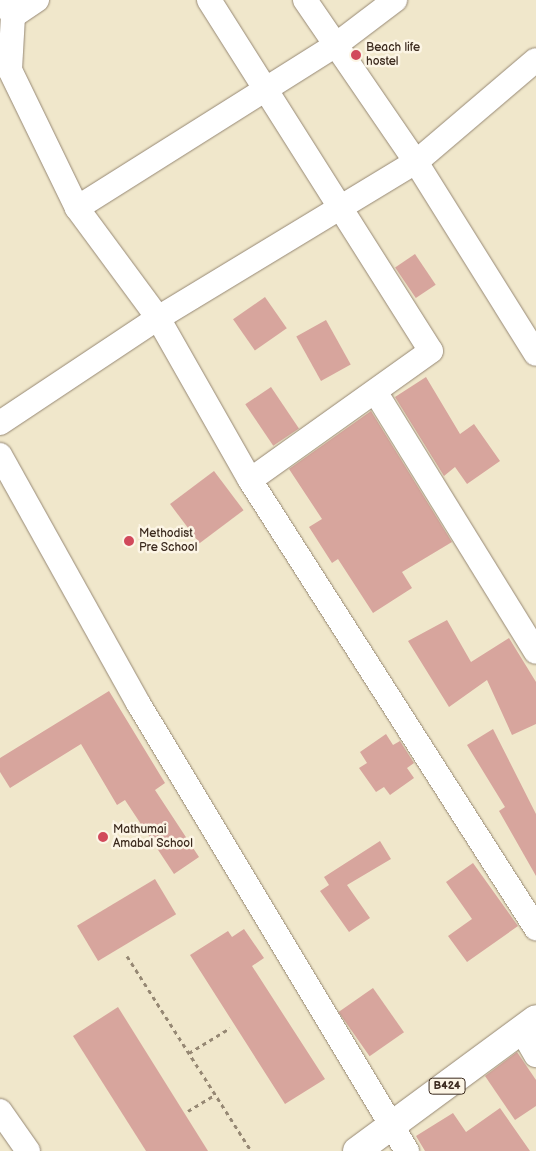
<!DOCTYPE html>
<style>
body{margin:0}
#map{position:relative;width:536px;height:1151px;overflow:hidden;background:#f0e7cb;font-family:"Balsamiq Sans",sans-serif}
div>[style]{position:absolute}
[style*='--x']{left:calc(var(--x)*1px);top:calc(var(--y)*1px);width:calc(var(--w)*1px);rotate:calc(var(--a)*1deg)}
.building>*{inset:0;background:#d7a59d;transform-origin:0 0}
.path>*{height:3px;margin-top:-1.5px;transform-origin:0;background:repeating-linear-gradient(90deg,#968874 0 4px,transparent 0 8px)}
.roads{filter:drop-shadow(0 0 1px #968874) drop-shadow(0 0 1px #968874)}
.street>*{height:24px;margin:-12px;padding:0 12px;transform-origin:12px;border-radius:12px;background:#fff}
.primary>*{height:28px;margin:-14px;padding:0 14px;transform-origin:14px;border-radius:14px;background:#fff}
.dots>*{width:14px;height:14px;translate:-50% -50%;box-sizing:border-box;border:2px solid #fcf5e5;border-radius:50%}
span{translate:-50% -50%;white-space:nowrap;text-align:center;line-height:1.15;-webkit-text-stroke:5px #fcf5e5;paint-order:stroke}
.shield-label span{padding:1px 4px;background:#fcf5e5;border:1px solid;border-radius:4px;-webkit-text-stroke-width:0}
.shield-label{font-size:11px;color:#3b2a1e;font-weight:700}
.poi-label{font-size:12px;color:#3b2a1e}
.left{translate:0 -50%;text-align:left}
</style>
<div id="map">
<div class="building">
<i style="left:415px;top:254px;width:37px;height:24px;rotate:56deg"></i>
<i style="left:265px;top:297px;width:38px;height:39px;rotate:55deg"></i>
<i style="left:326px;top:320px;width:51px;height:34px;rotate:61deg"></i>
<i style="clip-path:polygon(426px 377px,460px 434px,474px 424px,500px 461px,467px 484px,455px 467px,444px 476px,395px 397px)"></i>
<i style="left:271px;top:387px;width:50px;height:31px;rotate:56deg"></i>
<i style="clip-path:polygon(371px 411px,452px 542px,402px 572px,412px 588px,373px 613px,338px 559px,332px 563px,309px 527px,322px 519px,289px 469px)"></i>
<i style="left:214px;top:471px;width:49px;height:55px;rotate:53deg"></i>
<i style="clip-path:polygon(447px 620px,471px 662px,509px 638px,536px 682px,536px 724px,512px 735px,487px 680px,449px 707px,408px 641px)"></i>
<i style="clip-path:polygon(109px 691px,165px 783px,155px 790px,199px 857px,174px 874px,125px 800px,117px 805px,81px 744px,10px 788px,0 772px,0 758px)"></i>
<i style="clip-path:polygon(493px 729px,536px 814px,536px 876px,499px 811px,505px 807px,467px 745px)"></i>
<i style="clip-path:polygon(386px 734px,393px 745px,400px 741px,414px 763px,407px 768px,414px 778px,390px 795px,384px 787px,376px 792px,359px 768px,367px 763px,360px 752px)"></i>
<i style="clip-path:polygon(380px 841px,391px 859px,347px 885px,370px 918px,349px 932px,320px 891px,329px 885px,324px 877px)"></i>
<i style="clip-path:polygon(473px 863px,518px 926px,467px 962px,448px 936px,472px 919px,446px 882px)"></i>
<i style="left:155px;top:879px;width:41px;height:91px;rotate:59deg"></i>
<i style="clip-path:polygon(244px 929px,264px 958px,252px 966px,325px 1079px,285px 1104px,190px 955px,228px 931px,232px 937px)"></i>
<i style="left:373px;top:988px;width:54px;height:42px;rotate:55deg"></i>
<i style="clip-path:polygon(118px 1007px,208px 1151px,146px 1151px,73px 1036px)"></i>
<i style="clip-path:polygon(517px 1052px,536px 1080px,536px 1106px,515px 1120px,485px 1076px)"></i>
<i style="clip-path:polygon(500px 1108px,530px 1151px,425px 1151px,416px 1136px,453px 1113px,466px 1132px)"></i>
</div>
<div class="path">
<i style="--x:127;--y:956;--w:231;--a:57.5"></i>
<i style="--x:189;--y:1053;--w:48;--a:-31.4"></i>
<i style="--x:188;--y:1111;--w:31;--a:-31"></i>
</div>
<div class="roads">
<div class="street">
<i style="--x:3;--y:0;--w:19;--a:58"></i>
<i style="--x:13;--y:16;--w:54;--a:93.2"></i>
<i style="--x:10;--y:70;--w:153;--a:64.1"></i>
<i style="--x:77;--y:208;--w:137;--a:53.6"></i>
<i style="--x:158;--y:318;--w:186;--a:60.4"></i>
<i style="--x:250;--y:480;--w:532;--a:57.45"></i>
<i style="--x:209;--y:0;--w:415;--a:57.7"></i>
<i style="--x:431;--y:351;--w:222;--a:144.5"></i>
<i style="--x:305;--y:0;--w:196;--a:55.6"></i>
<i style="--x:416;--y:162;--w:226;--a:58"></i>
<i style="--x:13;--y:16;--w:29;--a:-34"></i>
<i style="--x:77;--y:208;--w:307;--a:-32.2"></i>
<i style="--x:337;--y:44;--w:73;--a:-37.2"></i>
<i style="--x:376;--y:393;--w:304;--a:58.3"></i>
<i style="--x:0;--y:423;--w:190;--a:-33.6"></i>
<i style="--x:158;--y:318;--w:301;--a:-31.2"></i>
<i style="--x:416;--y:162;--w:157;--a:-40.4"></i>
<i style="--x:0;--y:455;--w:284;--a:60.9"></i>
<i style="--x:138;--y:703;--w:523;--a:59.02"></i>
<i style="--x:522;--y:1031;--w:28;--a:60"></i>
<i style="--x:0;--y:1111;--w:49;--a:55"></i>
</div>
<div class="primary">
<i style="--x:357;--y:1151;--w:222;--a:-36.4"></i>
</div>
</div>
<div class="dots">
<i style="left:356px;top:55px;background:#d1495b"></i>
<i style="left:129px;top:541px;background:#d1495b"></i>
<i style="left:103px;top:837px;background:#d1495b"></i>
</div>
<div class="shield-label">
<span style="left:447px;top:1086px">B424</span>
</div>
<div class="poi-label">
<span class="left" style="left:366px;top:55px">Beach life<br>hostel</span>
<span class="left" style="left:139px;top:541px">Methodist<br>Pre School</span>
<span class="left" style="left:113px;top:837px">Mathumai<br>Amabal School</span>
</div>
</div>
